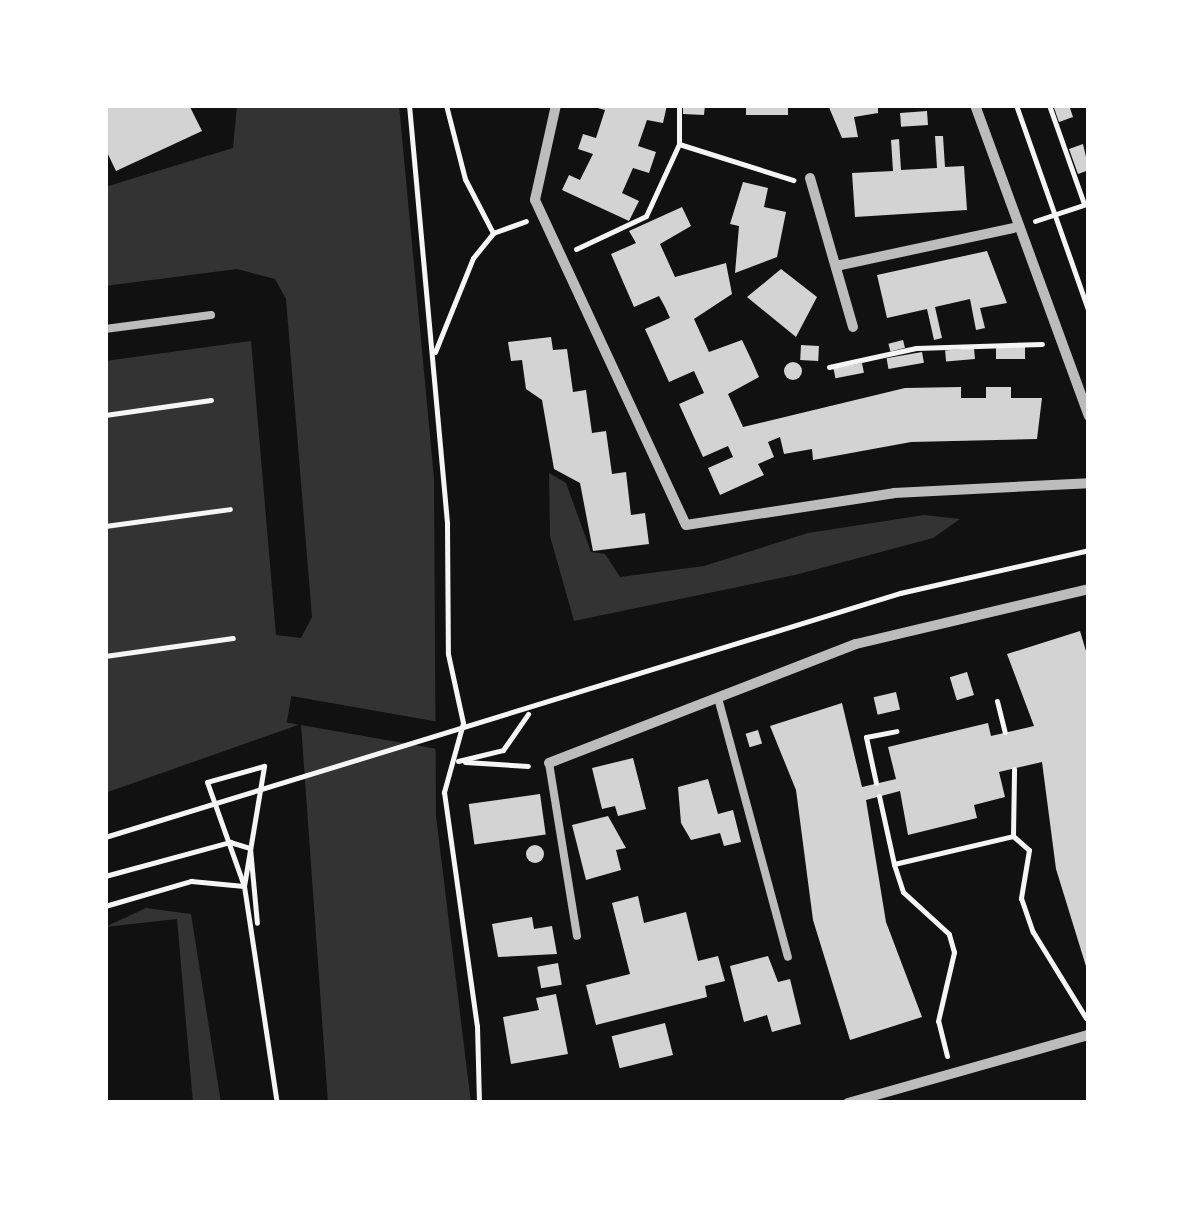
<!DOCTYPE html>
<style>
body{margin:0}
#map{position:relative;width:1194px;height:1208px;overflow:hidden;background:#111;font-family:"Nunito Sans",sans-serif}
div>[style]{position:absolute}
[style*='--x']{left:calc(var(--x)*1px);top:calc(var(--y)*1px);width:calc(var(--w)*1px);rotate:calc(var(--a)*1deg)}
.water>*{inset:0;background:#333}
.pier>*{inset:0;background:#111;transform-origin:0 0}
.building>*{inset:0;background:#d3d3d3;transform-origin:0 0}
.round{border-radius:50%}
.path>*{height:5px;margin:-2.5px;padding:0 2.5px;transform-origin:2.5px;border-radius:2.5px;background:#f5f5f5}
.service>*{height:8px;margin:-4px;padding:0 4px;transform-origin:4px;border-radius:4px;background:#bcbcbc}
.minor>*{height:10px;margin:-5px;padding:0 5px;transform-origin:5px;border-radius:5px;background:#bcbcbc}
span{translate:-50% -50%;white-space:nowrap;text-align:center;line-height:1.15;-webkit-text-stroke:10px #fff;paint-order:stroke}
.frame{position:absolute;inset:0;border:108px solid #fff;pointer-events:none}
</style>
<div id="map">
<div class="water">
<i style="clip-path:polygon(237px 105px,399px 105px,434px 478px,436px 816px,471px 1103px,328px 1103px,301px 724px,105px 793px,105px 361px,251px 341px,276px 635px,301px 638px,312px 617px,286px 299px,275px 279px,237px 269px,105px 286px,105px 187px,233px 148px)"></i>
<i style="clip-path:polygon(549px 473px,566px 483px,591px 552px,605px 554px,620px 577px,704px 566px,808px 533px,924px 515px,960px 519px,933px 538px,795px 575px,574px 621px,550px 536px)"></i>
<i style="clip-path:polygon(146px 908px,191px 914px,221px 1103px,193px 1103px,177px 919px,105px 927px)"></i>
</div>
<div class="pier">
<i style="left:445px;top:723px;width:27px;height:156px;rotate:100deg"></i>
</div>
<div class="building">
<i style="clip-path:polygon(105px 105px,189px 105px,202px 131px,116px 171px,105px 148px)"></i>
<i style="clip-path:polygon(587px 105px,667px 105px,663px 123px,647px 120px,638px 146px,656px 152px,649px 173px,633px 168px,622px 193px,639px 201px,629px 221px,562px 190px,569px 175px,580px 180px,593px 154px,578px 149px,583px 134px,596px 138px,605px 110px)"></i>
<i style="clip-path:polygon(683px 105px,705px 105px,704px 115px,683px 114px)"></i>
<i style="left:746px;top:105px;width:42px;height:10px"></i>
<i style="clip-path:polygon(828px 105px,878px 105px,878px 113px,854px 117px,858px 137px,842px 138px)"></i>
<i style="clip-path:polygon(1053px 105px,1069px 105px,1073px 117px,1059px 122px)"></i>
<i style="left:927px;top:111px;width:14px;height:27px;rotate:86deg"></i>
<i style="clip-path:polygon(935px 136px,943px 136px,945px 167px,964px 166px,967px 210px,855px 217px,852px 173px,893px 171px,891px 140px,899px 139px,901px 170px,937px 168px)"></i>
<i style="clip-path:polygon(1083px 144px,1089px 170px,1078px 174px,1069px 149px)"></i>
<i style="clip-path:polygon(743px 182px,768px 188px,764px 207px,786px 212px,777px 257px,735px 273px,739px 226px,730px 224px)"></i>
<i style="clip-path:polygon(682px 207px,691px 226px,660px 244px,675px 277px,726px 263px,732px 294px,694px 319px,709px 352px,742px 340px,751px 359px,759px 377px,728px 394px,743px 427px,905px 388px,961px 387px,961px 398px,986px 398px,986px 387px,1011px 387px,1011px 398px,1042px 398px,1037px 439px,911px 442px,813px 460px,812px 449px,784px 454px,780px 437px,768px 442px,774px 457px,758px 464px,764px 475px,720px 495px,708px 468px,733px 457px,728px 446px,703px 457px,679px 404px,704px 393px,694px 371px,669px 382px,645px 329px,670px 318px,665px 307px,659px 296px,634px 307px,611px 254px,636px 243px,629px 231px)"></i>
<i style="clip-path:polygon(987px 251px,1007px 303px,980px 308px,985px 328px,976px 330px,970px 299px,935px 307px,942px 338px,934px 340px,927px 309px,887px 318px,877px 275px)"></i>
<i style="clip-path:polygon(781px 269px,817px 297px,796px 337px,747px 297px)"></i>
<i style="clip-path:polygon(551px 337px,553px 350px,567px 349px,573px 392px,586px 390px,592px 433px,606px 431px,612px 474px,626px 472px,631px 515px,645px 513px,649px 544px,593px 551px,580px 483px,554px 469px,542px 400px,526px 389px,522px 360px,511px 361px,508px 342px)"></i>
<i style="left:903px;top:340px;width:8px;height:15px;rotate:76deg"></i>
<i style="left:801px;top:345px;width:18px;height:15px;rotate:3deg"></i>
<i style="left:996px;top:347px;width:29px;height:12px"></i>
<i style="left:974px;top:348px;width:11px;height:29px;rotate:85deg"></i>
<i style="left:922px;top:352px;width:11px;height:36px;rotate:80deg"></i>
<i class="round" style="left:784px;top:362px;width:18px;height:18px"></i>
<i style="left:862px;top:363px;width:10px;height:29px;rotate:79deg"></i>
<i style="clip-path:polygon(1080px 631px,1089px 661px,1089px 976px,1056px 869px,1042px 762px,999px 772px,1005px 797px,974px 805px,977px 818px,908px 835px,900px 791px,866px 800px,886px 922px,922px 1017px,850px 1040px,813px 920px,796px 790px,770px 726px,842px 703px,862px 787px,896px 779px,888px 747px,988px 723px,991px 736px,1034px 726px,1007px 654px)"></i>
<i style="left:967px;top:672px;width:24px;height:18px;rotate:73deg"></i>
<i style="left:896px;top:692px;width:18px;height:23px;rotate:77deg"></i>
<i style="left:758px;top:730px;width:14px;height:13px;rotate:73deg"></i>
<i style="clip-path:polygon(633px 758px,646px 809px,618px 816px,615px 806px,602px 809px,592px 768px)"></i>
<i style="clip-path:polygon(708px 779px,718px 814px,733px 810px,741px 842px,724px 846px,720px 833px,691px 840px,681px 823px,678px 787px)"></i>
<i style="left:540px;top:794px;width:41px;height:72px;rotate:82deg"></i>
<i style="clip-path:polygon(608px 816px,626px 848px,616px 850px,621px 870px,586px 880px,572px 825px)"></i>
<i class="round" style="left:526px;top:845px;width:18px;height:18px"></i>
<i style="clip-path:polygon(638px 896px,644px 923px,686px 912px,698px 961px,718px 956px,725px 981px,705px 986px,707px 997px,596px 1025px,586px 985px,630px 974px,612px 903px)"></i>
<i style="clip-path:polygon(532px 917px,534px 929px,552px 926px,557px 954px,498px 957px,492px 924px)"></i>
<i style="clip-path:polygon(768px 956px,778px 982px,790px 979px,801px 1024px,772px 1032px,767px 1015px,744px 1022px,730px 966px)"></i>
<i style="left:558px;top:963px;width:22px;height:21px;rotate:80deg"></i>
<i style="clip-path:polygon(556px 994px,568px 1054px,511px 1064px,503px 1017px,539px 1010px,536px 998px)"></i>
<i style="left:665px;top:1023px;width:33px;height:55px;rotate:76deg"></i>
</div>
<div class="path">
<i style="--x:409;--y:105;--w:421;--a:84.8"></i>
<i style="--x:447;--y:524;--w:130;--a:89.6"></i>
<i style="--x:448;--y:654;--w:71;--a:77.7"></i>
<i style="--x:463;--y:723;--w:72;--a:105.4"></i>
<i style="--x:444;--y:792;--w:236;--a:82"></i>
<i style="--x:477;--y:1026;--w:77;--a:88.5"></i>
<i style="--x:446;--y:105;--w:76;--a:75.6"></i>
<i style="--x:465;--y:179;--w:61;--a:62.6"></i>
<i style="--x:679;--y:105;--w:39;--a:90"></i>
<i style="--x:679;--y:144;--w:120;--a:17.5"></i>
<i style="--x:1016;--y:105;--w:219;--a:70.6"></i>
<i style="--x:1049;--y:105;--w:105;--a:70.5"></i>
<i style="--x:1035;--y:221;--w:57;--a:-18.4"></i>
<i style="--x:576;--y:249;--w:77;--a:-25.2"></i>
<i style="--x:646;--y:216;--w:79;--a:-65.4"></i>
<i style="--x:435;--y:352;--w:101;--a:-68"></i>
<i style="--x:473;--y:258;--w:32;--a:-51"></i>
<i style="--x:493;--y:233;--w:35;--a:-20"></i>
<i style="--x:829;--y:367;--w:89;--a:-12.3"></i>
<i style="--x:916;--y:348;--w:126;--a:-1.8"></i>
<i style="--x:105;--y:415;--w:107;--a:-8.1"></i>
<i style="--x:105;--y:526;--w:126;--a:-7.7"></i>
<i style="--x:105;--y:656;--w:129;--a:-8"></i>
<i style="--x:997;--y:701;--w:32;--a:76"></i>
<i style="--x:458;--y:761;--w:46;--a:-13.7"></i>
<i style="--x:503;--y:750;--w:44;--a:-55.2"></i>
<i style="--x:465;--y:762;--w:63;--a:3.6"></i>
<i style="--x:876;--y:783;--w:47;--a:-102.3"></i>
<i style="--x:866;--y:737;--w:31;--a:-11"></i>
<i style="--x:879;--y:796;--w:70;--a:77.6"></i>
<i style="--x:1013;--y:836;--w:67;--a:-89.1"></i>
<i style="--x:105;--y:837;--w:832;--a:-17.06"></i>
<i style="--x:900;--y:593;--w:194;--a:-12.8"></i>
<i style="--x:105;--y:876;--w:130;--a:-15.2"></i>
<i style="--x:230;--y:842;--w:21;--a:17"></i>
<i style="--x:250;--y:848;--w:75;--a:84.7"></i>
<i style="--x:105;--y:906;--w:90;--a:-16.2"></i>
<i style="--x:191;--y:881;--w:53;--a:5.4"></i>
<i style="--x:244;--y:886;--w:122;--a:-80.5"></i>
<i style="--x:264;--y:766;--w:59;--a:164.3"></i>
<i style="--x:207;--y:782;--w:110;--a:70.4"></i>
<i style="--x:244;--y:886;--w:219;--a:81.4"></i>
<i style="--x:947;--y:1056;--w:36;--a:-104"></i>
<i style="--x:938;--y:1021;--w:71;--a:-76.9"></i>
<i style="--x:954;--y:952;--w:19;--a:-106"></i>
<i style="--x:949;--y:934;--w:62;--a:-137.6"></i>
<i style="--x:903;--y:892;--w:29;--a:-108"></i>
<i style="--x:894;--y:864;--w:122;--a:-13.2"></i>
<i style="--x:1013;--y:836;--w:21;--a:41"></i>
<i style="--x:1029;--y:850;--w:49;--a:99.5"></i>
<i style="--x:1021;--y:898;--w:36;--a:71"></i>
<i style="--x:1033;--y:932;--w:101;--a:58.4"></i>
</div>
<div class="service">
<i style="--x:105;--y:329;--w:107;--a:-7.5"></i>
<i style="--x:718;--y:698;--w:268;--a:74.9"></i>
<i style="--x:549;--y:763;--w:175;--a:80.8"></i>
</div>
<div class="minor">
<i style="--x:556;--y:105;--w:97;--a:102.5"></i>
<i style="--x:535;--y:200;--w:358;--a:65.1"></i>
<i style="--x:686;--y:525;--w:210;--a:-8.7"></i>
<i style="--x:894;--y:493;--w:195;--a:-2.9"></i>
<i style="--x:975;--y:105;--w:331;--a:69.9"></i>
<i style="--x:810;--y:178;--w:155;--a:73.9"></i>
<i style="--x:836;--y:266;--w:181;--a:-12.1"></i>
<i style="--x:549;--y:763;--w:329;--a:-21.2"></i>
<i style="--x:856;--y:644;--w:239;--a:-13.3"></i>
<i style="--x:848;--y:1103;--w:250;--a:-15.8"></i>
</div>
<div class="frame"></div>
</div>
